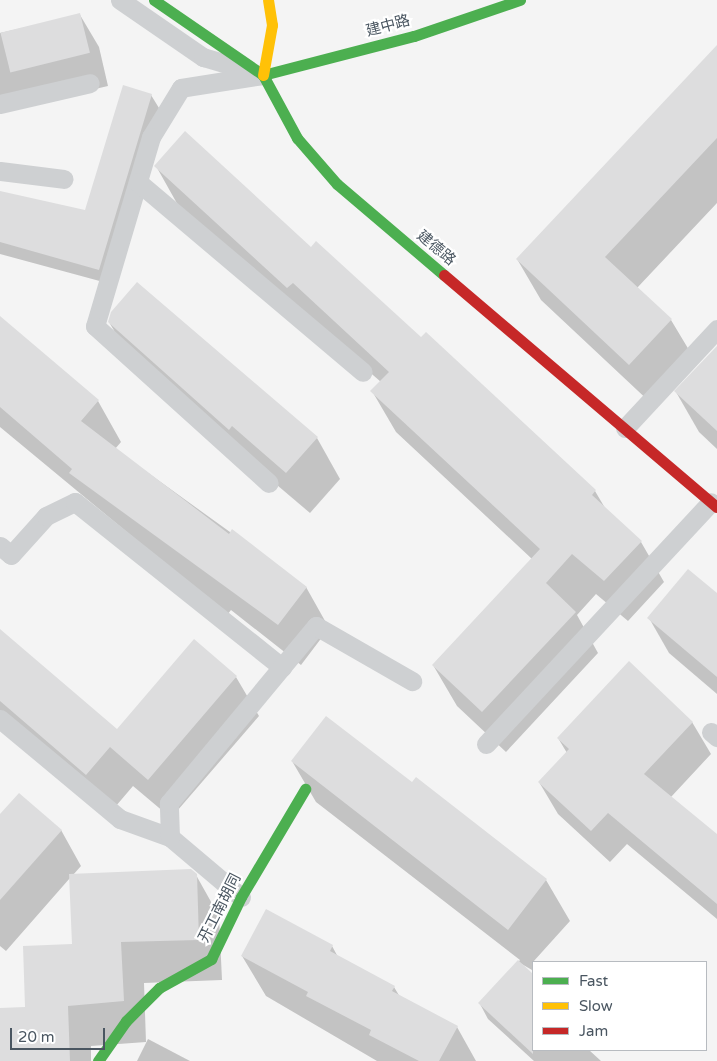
<!DOCTYPE html>
<meta charset="utf-8">
<style>
body{margin:0}
#map{position:relative;width:717px;height:1061px;overflow:hidden;background:#f4f4f4;font-family:"Varela Round","Noto Sans SC",sans-serif}
div>[style]{position:absolute}
[style*='--x']{left:calc(var(--x)*1px);top:calc(var(--y)*1px);width:calc(var(--w)*1px);rotate:calc(var(--a)*1deg)}
.shadow>*{inset:0;background:#0003}
.building>*{inset:0;background:#ddddde;transform-origin:0 0}
.lane>*{height:19px;margin:-9.5px;padding:0 9.5px;transform-origin:9.5px;border-radius:9.5px;background:#ced0d2}
.fast>*{height:11px;margin:-5.5px;padding:0 5.5px;transform-origin:5.5px;border-radius:5.5px;background:#4caf50}
.slow>*{height:11px;margin:-5.5px;padding:0 5.5px;transform-origin:5.5px;border-radius:5.5px;background:#ffc107}
.jam>*{height:11px;margin:-5.5px;padding:0 5.5px;transform-origin:5.5px;border-radius:5.5px;background:#c62828}
span{translate:-50% -50%;white-space:nowrap;text-align:center;line-height:1.15;-webkit-text-stroke:4.5px #fff;paint-order:stroke}
.street-label{font-size:15px;color:#4a5661}
.legend{position:absolute;left:532px;top:961px;width:175px;height:90px;box-sizing:border-box;background:#fff;border:1px solid #b7bbc0;margin:0;padding:6px 9px;list-style:none;font-size:15px;color:#4a5661}
.legend li{display:flex;align-items:center;gap:10px;height:25px}
.legend b{width:25px;border:1px solid #b7bbc0}
.scale{position:absolute;left:10px;top:1028px;width:95px;height:22px;box-sizing:border-box;border:2px solid #4a5661;border-top:0;padding-left:6px;font-size:15px;line-height:18px;white-space:nowrap;color:#4a5661;-webkit-text-stroke:4px #fff;paint-order:stroke}
</style>
<div id="map">
<div class="shadow">
<i style="clip-path:polygon(80px 15px,99px 47px,108px 86px,0 111px,0 33px)"></i>
<i style="clip-path:polygon(717px 47px,717px 203px,637px 288px,671px 320px,695px 360px,653px 405px,541px 300px,517px 259px)"></i>
<i style="clip-path:polygon(151px 95px,159px 108px,107px 283px,0 254px,0 192px,86px 212px)"></i>
<i style="clip-path:polygon(156px 166px,311px 248px,595px 491px,605px 508px,641px 542px,664px 582px,628px 621px,596px 594px,577px 615px,598px 653px,506px 752px,457px 706px,433px 665px,532px 559px,396px 432px,372px 391px,381px 382px,179px 207px)"></i>
<i style="clip-path:polygon(0 318px,98px 401px,121px 442px,115px 449px,306px 587px,329px 628px,301px 665px,231px 610px,227px 615px,0 427px)"></i>
<i style="clip-path:polygon(109px 322px,317px 438px,340px 479px,310px 513px,133px 363px)"></i>
<i style="clip-path:polygon(717px 348px,717px 449px,699px 432px,676px 392px)"></i>
<i style="clip-path:polygon(717px 595px,717px 694px,669px 653px,649px 618px)"></i>
<i style="clip-path:polygon(0 631px,117px 731px,236px 677px,259px 716px,171px 818px,133px 786px,110px 813px,0 719px)"></i>
<i style="clip-path:polygon(692px 722px,711px 754px,671px 797px,717px 836px,717px 919px,627px 844px,610px 862px,558px 814px,539px 782px,567px 753px,558px 738px)"></i>
<i style="clip-path:polygon(292px 761px,412px 784px,416px 779px,546px 880px,570px 921px,533px 962px,532px 970px,520px 963px,533px 975px,533px 1050px,589px 1050px,601px 1061px,534px 1061px,488px 1019px,480px 1004px,520px 960px,316px 802px)"></i>
<i style="clip-path:polygon(0 816px,61px 830px,81px 866px,73px 875px,196px 875px,219px 916px,222px 980px,144px 983px,146px 1042px,91px 1046px,91px 1061px,0 1061px,0 1009px,27px 1008px,73px 945px,70px 878px,6px 951px,0 946px)"></i>
<i style="clip-path:polygon(332px 946px,338px 957px,394px 987px,400px 997px,457px 1027px,476px 1061px,377px 1061px,266px 996px,242px 956px)"></i>
<i style="clip-path:polygon(148px 1039px,190px 1061px,137px 1061px)"></i>
</div>
<div class="building">
<i style="left:80px;top:13px;width:41px;height:82px;rotate:76deg"></i>
<i style="clip-path:polygon(717px 45px,717px 138px,605px 257px,672px 319px,629px 365px,516px 259px)"></i>
<i style="clip-path:polygon(123px 85px,152px 94px,99px 270px,0 242px,0 191px,85px 210px)"></i>
<i style="clip-path:polygon(185px 131px,311px 247px,316px 241px,421px 337px,426px 332px,596px 490px,592px 495px,642px 541px,604px 581px,572px 554px,546px 583px,576px 612px,482px 712px,432px 665px,540px 549px,370px 391px,389px 372px,293px 283px,287px 288px,154px 166px)"></i>
<i style="clip-path:polygon(137px 282px,318px 437px,286px 473px,232px 426px,229px 430px,108px 322px,111px 312px)"></i>
<i style="clip-path:polygon(0 316px,99px 400px,81px 421px,229px 534px,232px 529px,307px 587px,278px 625px,69px 473px,72px 469px,0 407px)"></i>
<i style="clip-path:polygon(717px 346px,717px 431px,674px 391px)"></i>
<i style="clip-path:polygon(688px 569px,717px 593px,717px 677px,647px 618px)"></i>
<i style="clip-path:polygon(0 629px,117px 729px,194px 639px,237px 676px,148px 780px,110px 747px,86px 775px,0 701px)"></i>
<i style="clip-path:polygon(629px 661px,693px 722px,644px 774px,717px 834px,717px 904px,608px 813px,591px 831px,538px 782px,569px 749px,557px 738px)"></i>
<i style="clip-path:polygon(326px 716px,412px 782px,416px 777px,547px 879px,508px 930px,291px 761px)"></i>
<i style="clip-path:polygon(19px 793px,62px 830px,0 900px,0 814px)"></i>
<i style="clip-path:polygon(191px 869px,197px 874px,199px 940px,121px 942px,124px 1001px,68px 1006px,70px 1061px,0 1061px,0 1008px,25px 1007px,23px 946px,72px 944px,69px 874px)"></i>
<i style="clip-path:polygon(266px 909px,333px 945px,330px 951px,395px 986px,392px 991px,458px 1026px,439px 1061px,419px 1061px,369px 1035px,371px 1030px,306px 996px,308px 992px,241px 956px)"></i>
<i style="clip-path:polygon(518px 960px,533px 974px,533px 1054px,478px 1003px)"></i>
</div>
<div class="lane">
<i style="--x:120;--y:0;--w:101;--a:34.5"></i>
<i style="--x:203;--y:57;--w:43;--a:16.3"></i>
<i style="--x:263;--y:75;--w:83;--a:171"></i>
<i style="--x:181;--y:88;--w:57;--a:121.5"></i>
<i style="--x:151;--y:137;--w:197;--a:106.5"></i>
<i style="--x:95;--y:326;--w:234;--a:42.1"></i>
<i style="--x:0;--y:104;--w:92;--a:-13.1"></i>
<i style="--x:0;--y:171;--w:64;--a:7.1"></i>
<i style="--x:138;--y:182;--w:294;--a:40.2"></i>
<i style="--x:625;--y:428;--w:135;--a:-47.1"></i>
<i style="--x:0;--y:546;--w:14;--a:39"></i>
<i style="--x:11;--y:555;--w:52;--a:-48.1"></i>
<i style="--x:46;--y:516;--w:32;--a:-26"></i>
<i style="--x:75;--y:502;--w:265;--a:38.6"></i>
<i style="--x:0;--y:719;--w:156;--a:39.8"></i>
<i style="--x:120;--y:819;--w:53;--a:19.8"></i>
<i style="--x:711;--y:732;--w:8;--a:40"></i>
<i style="--x:486;--y:744;--w:330;--a:-47.1"></i>
<i style="--x:241;--y:897;--w:93;--a:-139.8"></i>
<i style="--x:170;--y:837;--w:34;--a:-92"></i>
<i style="--x:169;--y:803;--w:230;--a:-50.3"></i>
<i style="--x:316;--y:626;--w:111;--a:29.8"></i>
</div>
<div class="fast">
<i style="--x:154;--y:0;--w:132;--a:34.5"></i>
<i style="--x:263;--y:75;--w:72;--a:61.6"></i>
<i style="--x:297;--y:138;--w:61;--a:49"></i>
<i style="--x:337;--y:184;--w:140;--a:40.4"></i>
<i style="--x:263;--y:75;--w:156;--a:-14.5"></i>
<i style="--x:414;--y:36;--w:112;--a:-18.8"></i>
<i style="--x:98;--y:1061;--w:49;--a:-55"></i>
<i style="--x:126;--y:1021;--w:47;--a:-45"></i>
<i style="--x:159;--y:988;--w:60;--a:-29.1"></i>
<i style="--x:211;--y:959;--w:69;--a:-64.2"></i>
<i style="--x:241;--y:897;--w:126;--a:-59.3"></i>
</div>
<div class="slow">
<i style="--x:263;--y:75;--w:51;--a:-79.8"></i>
<i style="--x:272;--y:25;--w:25;--a:-99"></i>
</div>
<div class="jam">
<i style="--x:444;--y:275;--w:358;--a:40.4"></i>
</div>
<div class="street-label">
<span style="left:388px;top:26px;rotate:-15deg">建中路</span>
<span style="left:436px;top:248px;rotate:40deg">建德路</span>
<span style="left:220px;top:908px;rotate:-63deg">开工南胡同</span>
</div>
<ul class="legend">
<li><b style="height:6px;background:#4caf50"></b>Fast</li>
<li><b style="height:6px;background:#ffc107"></b>Slow</li>
<li><b style="height:6px;background:#c62828"></b>Jam</li>
</ul>
<div class="scale">20 m</div>
</div>
